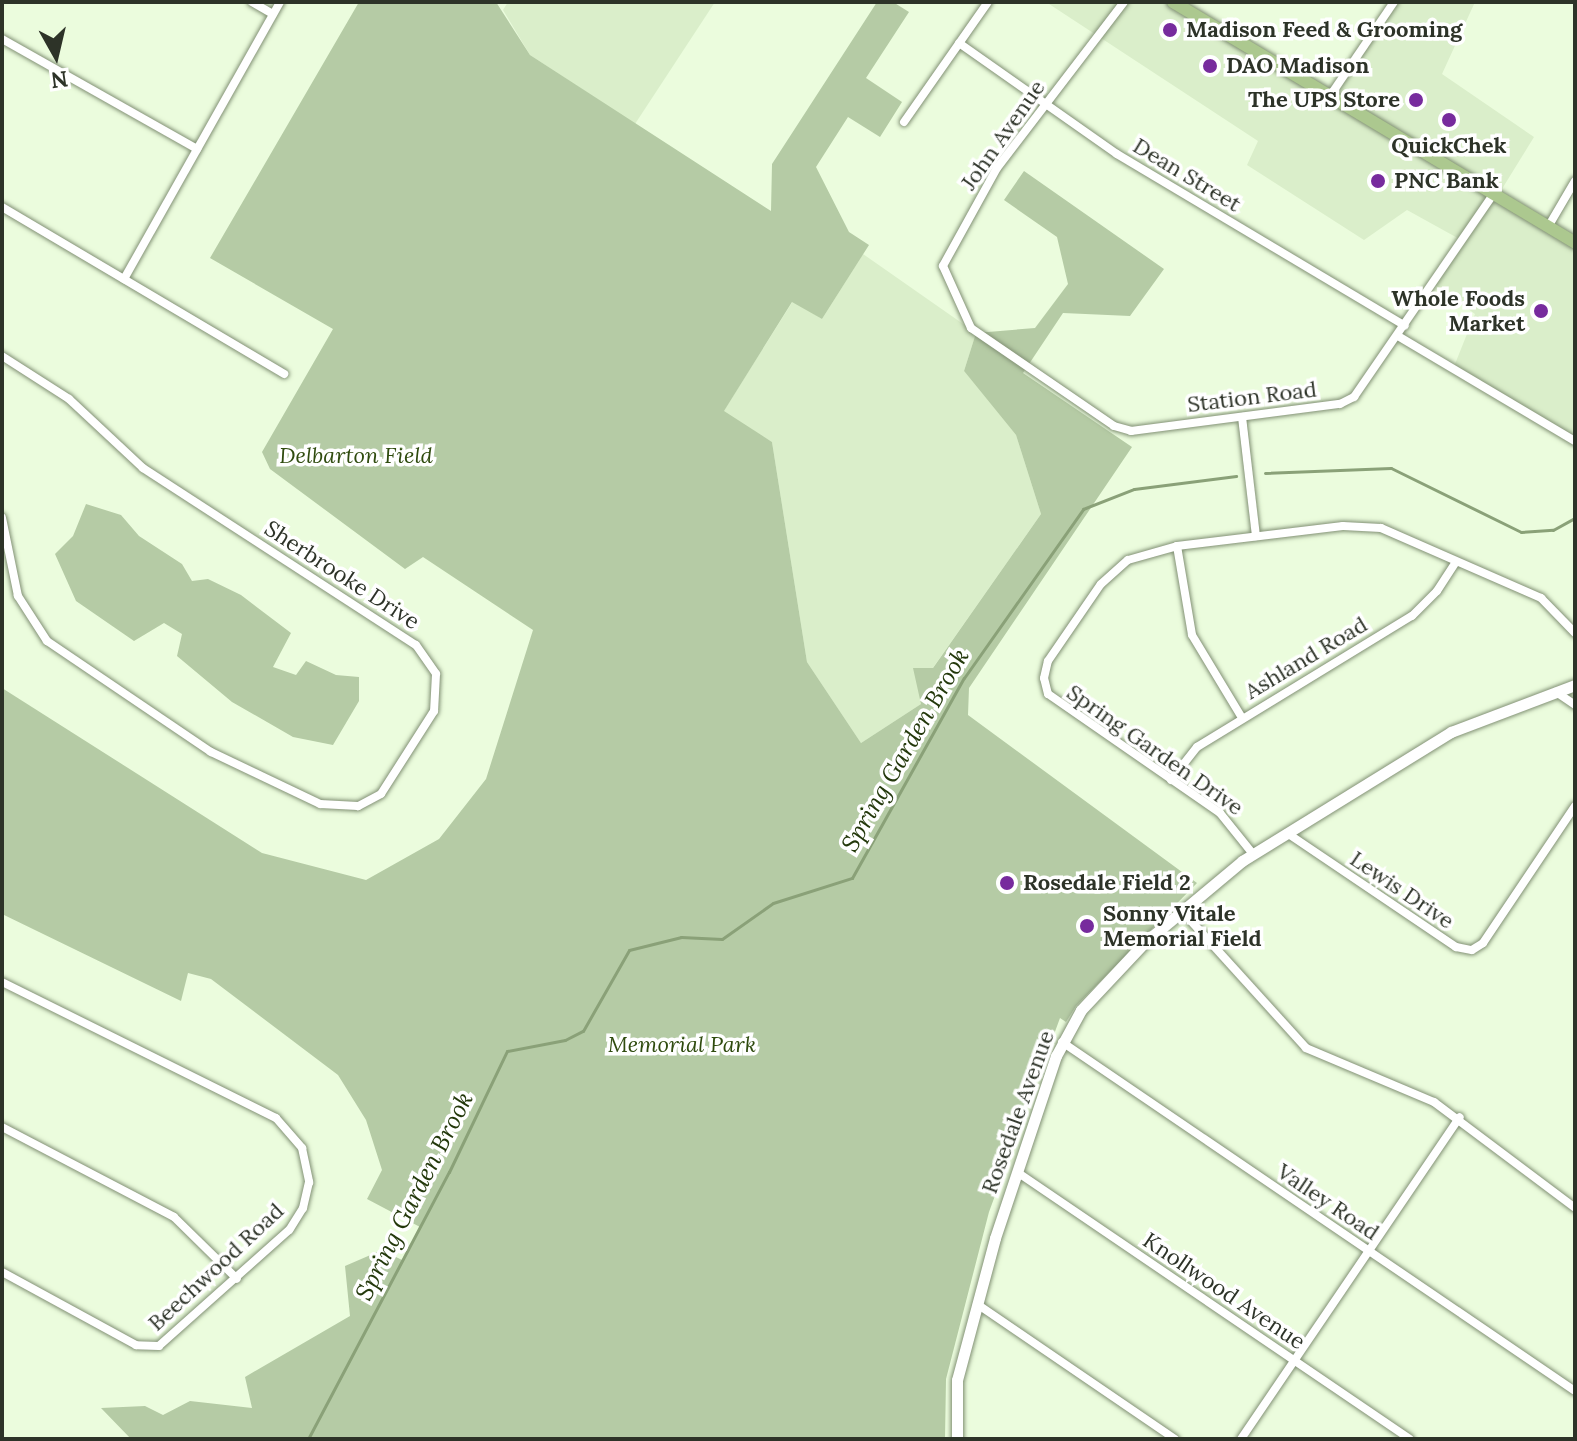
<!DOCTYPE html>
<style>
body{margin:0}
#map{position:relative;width:1577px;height:1441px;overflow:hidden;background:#ebfcdd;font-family:Lora,serif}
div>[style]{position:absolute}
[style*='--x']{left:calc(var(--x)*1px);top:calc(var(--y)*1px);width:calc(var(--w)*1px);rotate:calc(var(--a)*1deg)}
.built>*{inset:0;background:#daeeca}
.green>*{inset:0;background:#b5cba5}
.stream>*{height:3px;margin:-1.5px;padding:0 1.5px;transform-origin:1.5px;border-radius:1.5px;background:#8aa178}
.roads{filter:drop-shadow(0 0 2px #829175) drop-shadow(0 0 2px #829175)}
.street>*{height:8px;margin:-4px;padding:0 4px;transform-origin:4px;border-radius:4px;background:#fff}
.secondary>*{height:11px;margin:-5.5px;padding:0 5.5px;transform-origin:5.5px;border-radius:5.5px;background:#fff}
.primary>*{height:12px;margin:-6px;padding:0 6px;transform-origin:6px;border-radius:6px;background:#acc88f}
.dots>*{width:22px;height:22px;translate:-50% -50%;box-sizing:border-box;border:4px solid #fff;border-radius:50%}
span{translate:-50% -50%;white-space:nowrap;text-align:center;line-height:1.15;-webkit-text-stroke:7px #fff;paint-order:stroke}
.poi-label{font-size:22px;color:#2d3328;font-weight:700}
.left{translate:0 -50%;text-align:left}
.right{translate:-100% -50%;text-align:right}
.street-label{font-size:22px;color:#2d3328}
.park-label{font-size:22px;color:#2f4b0e;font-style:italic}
.water-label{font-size:24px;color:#23380b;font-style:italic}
.frame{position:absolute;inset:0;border:4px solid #2d3328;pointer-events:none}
.north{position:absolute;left:16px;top:16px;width:80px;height:80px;-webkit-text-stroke:6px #fff;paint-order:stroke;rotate:172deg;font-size:22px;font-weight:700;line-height:32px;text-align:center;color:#2d3328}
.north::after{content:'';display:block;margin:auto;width:28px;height:36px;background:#2d3328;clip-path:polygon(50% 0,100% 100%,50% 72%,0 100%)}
</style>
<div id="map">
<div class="built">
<i style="clip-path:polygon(508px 2px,715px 2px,635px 124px,530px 55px,503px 10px)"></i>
<i style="clip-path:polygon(1046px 2px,1173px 2px,1330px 92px,1395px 2px,1475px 2px,1442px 74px,1534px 137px,1497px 197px,1575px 243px,1575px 441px,1453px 369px,1475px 314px,1434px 284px,1463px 241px,1407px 210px,1364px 240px,1247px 165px,1258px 141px)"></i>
<i style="clip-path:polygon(863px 254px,976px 333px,964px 371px,1016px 435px,1041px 514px,932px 669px,921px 704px,861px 743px,807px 662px,772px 442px,723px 412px,793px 301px,822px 319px)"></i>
</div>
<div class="green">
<i style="clip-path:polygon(359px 2px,496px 2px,530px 55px,771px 211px,772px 164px,877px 2px,893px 2px,909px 12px,866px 78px,902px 102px,880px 137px,848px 117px,816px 167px,849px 232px,869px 245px,822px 319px,792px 302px,724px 411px,772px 442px,807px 662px,861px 743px,921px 704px,913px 668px,933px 668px,1041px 514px,1016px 435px,964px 371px,976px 333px,1035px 328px,1068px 284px,1057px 237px,1004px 200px,1024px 171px,1164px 269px,1130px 316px,1063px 313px,1023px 373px,1132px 447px,969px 688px,968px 715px,1197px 883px,1076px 1006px,1066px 1022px,1060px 1018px,989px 1212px,946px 1379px,945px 1439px,131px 1439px,101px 1408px,145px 1406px,163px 1415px,190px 1401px,252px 1408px,245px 1377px,350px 1316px,345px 1266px,382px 1250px,402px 1260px,420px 1227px,367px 1199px,382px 1170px,366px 1120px,338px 1075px,211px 979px,188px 973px,181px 1001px,2px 914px,2px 688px,262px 853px,366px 880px,439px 839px,486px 779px,533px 630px,423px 557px,405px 569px,270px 469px,262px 452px,333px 329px,210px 258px)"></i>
<i style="clip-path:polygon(86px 504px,121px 515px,139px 536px,182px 564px,192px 581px,208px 579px,241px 595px,291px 633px,273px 667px,296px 675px,306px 661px,336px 675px,359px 677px,359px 701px,333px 745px,293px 737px,232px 702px,177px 656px,182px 634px,164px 623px,134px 641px,76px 601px,55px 554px,73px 536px)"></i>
</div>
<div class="stream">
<i style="--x:1265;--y:473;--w:126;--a:-2.3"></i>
<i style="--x:1391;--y:468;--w:145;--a:26.2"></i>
<i style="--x:1521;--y:532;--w:32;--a:-4"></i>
<i style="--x:1553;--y:530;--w:25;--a:-29"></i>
<i style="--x:308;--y:1439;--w:302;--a:-62.2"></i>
<i style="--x:449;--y:1172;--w:134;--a:-64.4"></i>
<i style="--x:507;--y:1051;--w:59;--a:-10.7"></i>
<i style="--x:565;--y:1040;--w:20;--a:-27"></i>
<i style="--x:583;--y:1031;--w:93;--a:-60.4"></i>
<i style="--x:629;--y:950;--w:54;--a:-14"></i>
<i style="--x:681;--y:937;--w:41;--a:2.8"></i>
<i style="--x:722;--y:939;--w:62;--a:-35.2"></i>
<i style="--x:773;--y:903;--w:83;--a:-17.6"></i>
<i style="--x:852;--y:878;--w:229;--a:-60.8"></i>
<i style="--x:964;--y:678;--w:207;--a:-54.8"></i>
<i style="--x:1083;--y:509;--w:55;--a:-21.4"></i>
<i style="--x:1134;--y:489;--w:103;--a:-7.3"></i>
</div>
<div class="roads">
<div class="street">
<i style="--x:252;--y:2;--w:24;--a:30"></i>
<i style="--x:1124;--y:2;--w:209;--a:127.4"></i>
<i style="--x:997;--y:168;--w:112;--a:118.9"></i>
<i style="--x:943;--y:266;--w:68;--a:65.7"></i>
<i style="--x:971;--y:328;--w:173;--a:34.4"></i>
<i style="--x:1114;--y:426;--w:18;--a:16"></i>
<i style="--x:1131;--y:431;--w:211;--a:-7.4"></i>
<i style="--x:1340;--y:404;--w:16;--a:-27"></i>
<i style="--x:1354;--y:397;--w:245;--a:-55.5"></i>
<i style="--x:2;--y:39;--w:224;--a:29.4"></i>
<i style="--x:959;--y:43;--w:193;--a:35.1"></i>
<i style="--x:1117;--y:154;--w:335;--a:30.8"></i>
<i style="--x:1330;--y:96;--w:114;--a:-55.8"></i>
<i style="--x:904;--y:122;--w:146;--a:-55"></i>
<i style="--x:2;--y:207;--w:328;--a:30.6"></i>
<i style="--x:1548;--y:227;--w:53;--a:-59.6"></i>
<i style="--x:124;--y:279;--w:318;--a:-60.6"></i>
<i style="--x:1398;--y:336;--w:206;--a:30.7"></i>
<i style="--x:2;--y:356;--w:80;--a:32.7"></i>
<i style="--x:69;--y:399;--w:101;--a:43"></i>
<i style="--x:143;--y:468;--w:325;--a:33"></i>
<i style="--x:416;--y:645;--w:35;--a:55"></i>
<i style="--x:436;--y:674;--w:37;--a:93"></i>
<i style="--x:434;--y:711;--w:98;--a:122.6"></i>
<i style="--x:381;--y:794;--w:26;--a:152"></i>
<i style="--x:358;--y:806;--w:38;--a:-177"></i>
<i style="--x:320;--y:804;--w:121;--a:-154.5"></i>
<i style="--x:211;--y:752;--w:198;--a:-145.9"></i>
<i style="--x:47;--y:641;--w:54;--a:-122.8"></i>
<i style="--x:18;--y:596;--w:80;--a:-101.6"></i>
<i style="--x:1242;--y:417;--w:120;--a:83.3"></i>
<i style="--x:1177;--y:546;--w:90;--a:80.4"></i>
<i style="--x:1192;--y:635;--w:97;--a:58.9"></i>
<i style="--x:1556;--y:692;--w:23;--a:34"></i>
<i style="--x:1171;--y:780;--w:42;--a:-51.8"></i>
<i style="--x:1197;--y:747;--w:252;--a:-31.4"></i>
<i style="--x:1412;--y:616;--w:35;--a:-45"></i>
<i style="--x:1437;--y:591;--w:33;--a:-57"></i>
<i style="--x:1287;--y:833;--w:204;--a:34"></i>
<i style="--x:1456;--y:947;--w:16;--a:11"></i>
<i style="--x:1472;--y:950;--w:13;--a:-32"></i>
<i style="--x:1483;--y:943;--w:165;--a:-56.1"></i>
<i style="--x:1253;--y:854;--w:53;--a:-128.8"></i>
<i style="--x:1220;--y:813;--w:209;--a:-145.3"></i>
<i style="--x:1048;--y:694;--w:16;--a:-104"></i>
<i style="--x:1044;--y:678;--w:17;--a:-77"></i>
<i style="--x:1048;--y:661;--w:93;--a:-55.5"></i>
<i style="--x:1101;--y:584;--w:36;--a:-42"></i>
<i style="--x:1128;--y:560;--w:51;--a:-15.9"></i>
<i style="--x:1177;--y:546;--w:167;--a:-6.9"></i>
<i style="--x:1343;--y:526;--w:38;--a:3"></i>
<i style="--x:1381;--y:528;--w:175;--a:23.6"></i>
<i style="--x:1541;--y:598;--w:49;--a:45.8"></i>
<i style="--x:1181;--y:910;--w:186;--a:47.8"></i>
<i style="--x:1306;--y:1048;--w:139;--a:22.9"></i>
<i style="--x:1434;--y:1102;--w:176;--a:36.9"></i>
<i style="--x:2;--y:982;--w:306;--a:26.4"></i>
<i style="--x:276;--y:1118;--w:40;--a:49"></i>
<i style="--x:302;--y:1148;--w:35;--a:78"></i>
<i style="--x:309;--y:1182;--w:27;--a:103"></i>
<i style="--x:303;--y:1208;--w:26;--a:122"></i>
<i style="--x:289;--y:1230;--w:174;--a:138.3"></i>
<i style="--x:159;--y:1346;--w:23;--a:-178"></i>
<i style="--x:136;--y:1345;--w:153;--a:-151.4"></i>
<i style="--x:1062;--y:1042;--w:620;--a:34.23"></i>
<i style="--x:2;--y:1127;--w:194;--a:27.6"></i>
<i style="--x:174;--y:1217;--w:88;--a:44.5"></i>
<i style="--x:1017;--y:1172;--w:475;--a:34.2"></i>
<i style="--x:977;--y:1304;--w:240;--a:34.3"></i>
<i style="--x:1241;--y:1439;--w:389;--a:-55.8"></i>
</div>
<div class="secondary">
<i style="--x:957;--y:1439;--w:59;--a:-90"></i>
<i style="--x:957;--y:1380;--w:147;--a:-75"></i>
<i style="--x:995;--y:1238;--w:192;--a:-71.5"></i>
<i style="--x:1056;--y:1056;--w:52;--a:-61.5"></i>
<i style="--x:1081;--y:1010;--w:92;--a:-46.8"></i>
<i style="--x:1144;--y:943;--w:128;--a:-39.9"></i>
<i style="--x:1242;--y:861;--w:246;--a:-31.7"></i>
<i style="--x:1451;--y:732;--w:133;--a:-20.8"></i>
</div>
<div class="primary">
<i style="--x:1173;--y:2;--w:469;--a:30.9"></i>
</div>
</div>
<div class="dots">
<i style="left:1170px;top:30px;background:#772b9d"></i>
<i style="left:1210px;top:66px;background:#772b9d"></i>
<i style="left:1416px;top:100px;background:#772b9d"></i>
<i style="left:1449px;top:120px;background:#772b9d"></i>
<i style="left:1378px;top:181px;background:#772b9d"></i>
<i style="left:1541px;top:311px;background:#772b9d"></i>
<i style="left:1007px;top:883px;background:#772b9d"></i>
<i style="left:1087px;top:926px;background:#772b9d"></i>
</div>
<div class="poi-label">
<span class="left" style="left:1186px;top:30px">Madison Feed &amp; Grooming</span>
<span class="left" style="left:1226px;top:66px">DAO Madison</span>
<span class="right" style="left:1400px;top:100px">The UPS Store</span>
<span style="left:1449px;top:146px">QuickChek</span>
<span class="left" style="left:1394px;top:181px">PNC Bank</span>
<span class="right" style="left:1525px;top:311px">Whole Foods<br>Market</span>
<span class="left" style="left:1023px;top:883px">Rosedale Field 2</span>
<span class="left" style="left:1103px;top:926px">Sonny Vitale<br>Memorial Field</span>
</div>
<div class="street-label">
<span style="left:1003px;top:135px;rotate:-55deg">John Avenue</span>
<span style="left:1187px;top:175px;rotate:31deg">Dean Street</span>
<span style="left:1252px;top:397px;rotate:-7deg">Station Road</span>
<span style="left:342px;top:575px;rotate:33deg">Sherbrooke Drive</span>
<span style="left:1306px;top:658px;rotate:-31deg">Ashland Road</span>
<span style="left:1155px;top:750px;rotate:35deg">Spring Garden Drive</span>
<span style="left:1402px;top:890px;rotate:34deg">Lewis Drive</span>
<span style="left:1018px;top:1112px;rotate:-70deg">Rosedale Avenue</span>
<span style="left:1328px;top:1202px;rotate:34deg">Valley Road</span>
<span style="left:216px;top:1267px;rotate:-43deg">Beechwood Road</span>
<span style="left:1224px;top:1291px;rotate:34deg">Knollwood Avenue</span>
</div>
<div class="park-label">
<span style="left:356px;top:456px">Delbarton Field</span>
<span style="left:682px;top:1045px">Memorial Park</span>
</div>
<div class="water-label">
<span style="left:905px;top:750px;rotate:-60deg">Spring Garden Brook</span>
<span style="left:414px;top:1196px;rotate:-63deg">Spring Garden Brook</span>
</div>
<div class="frame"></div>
<div class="north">N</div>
</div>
